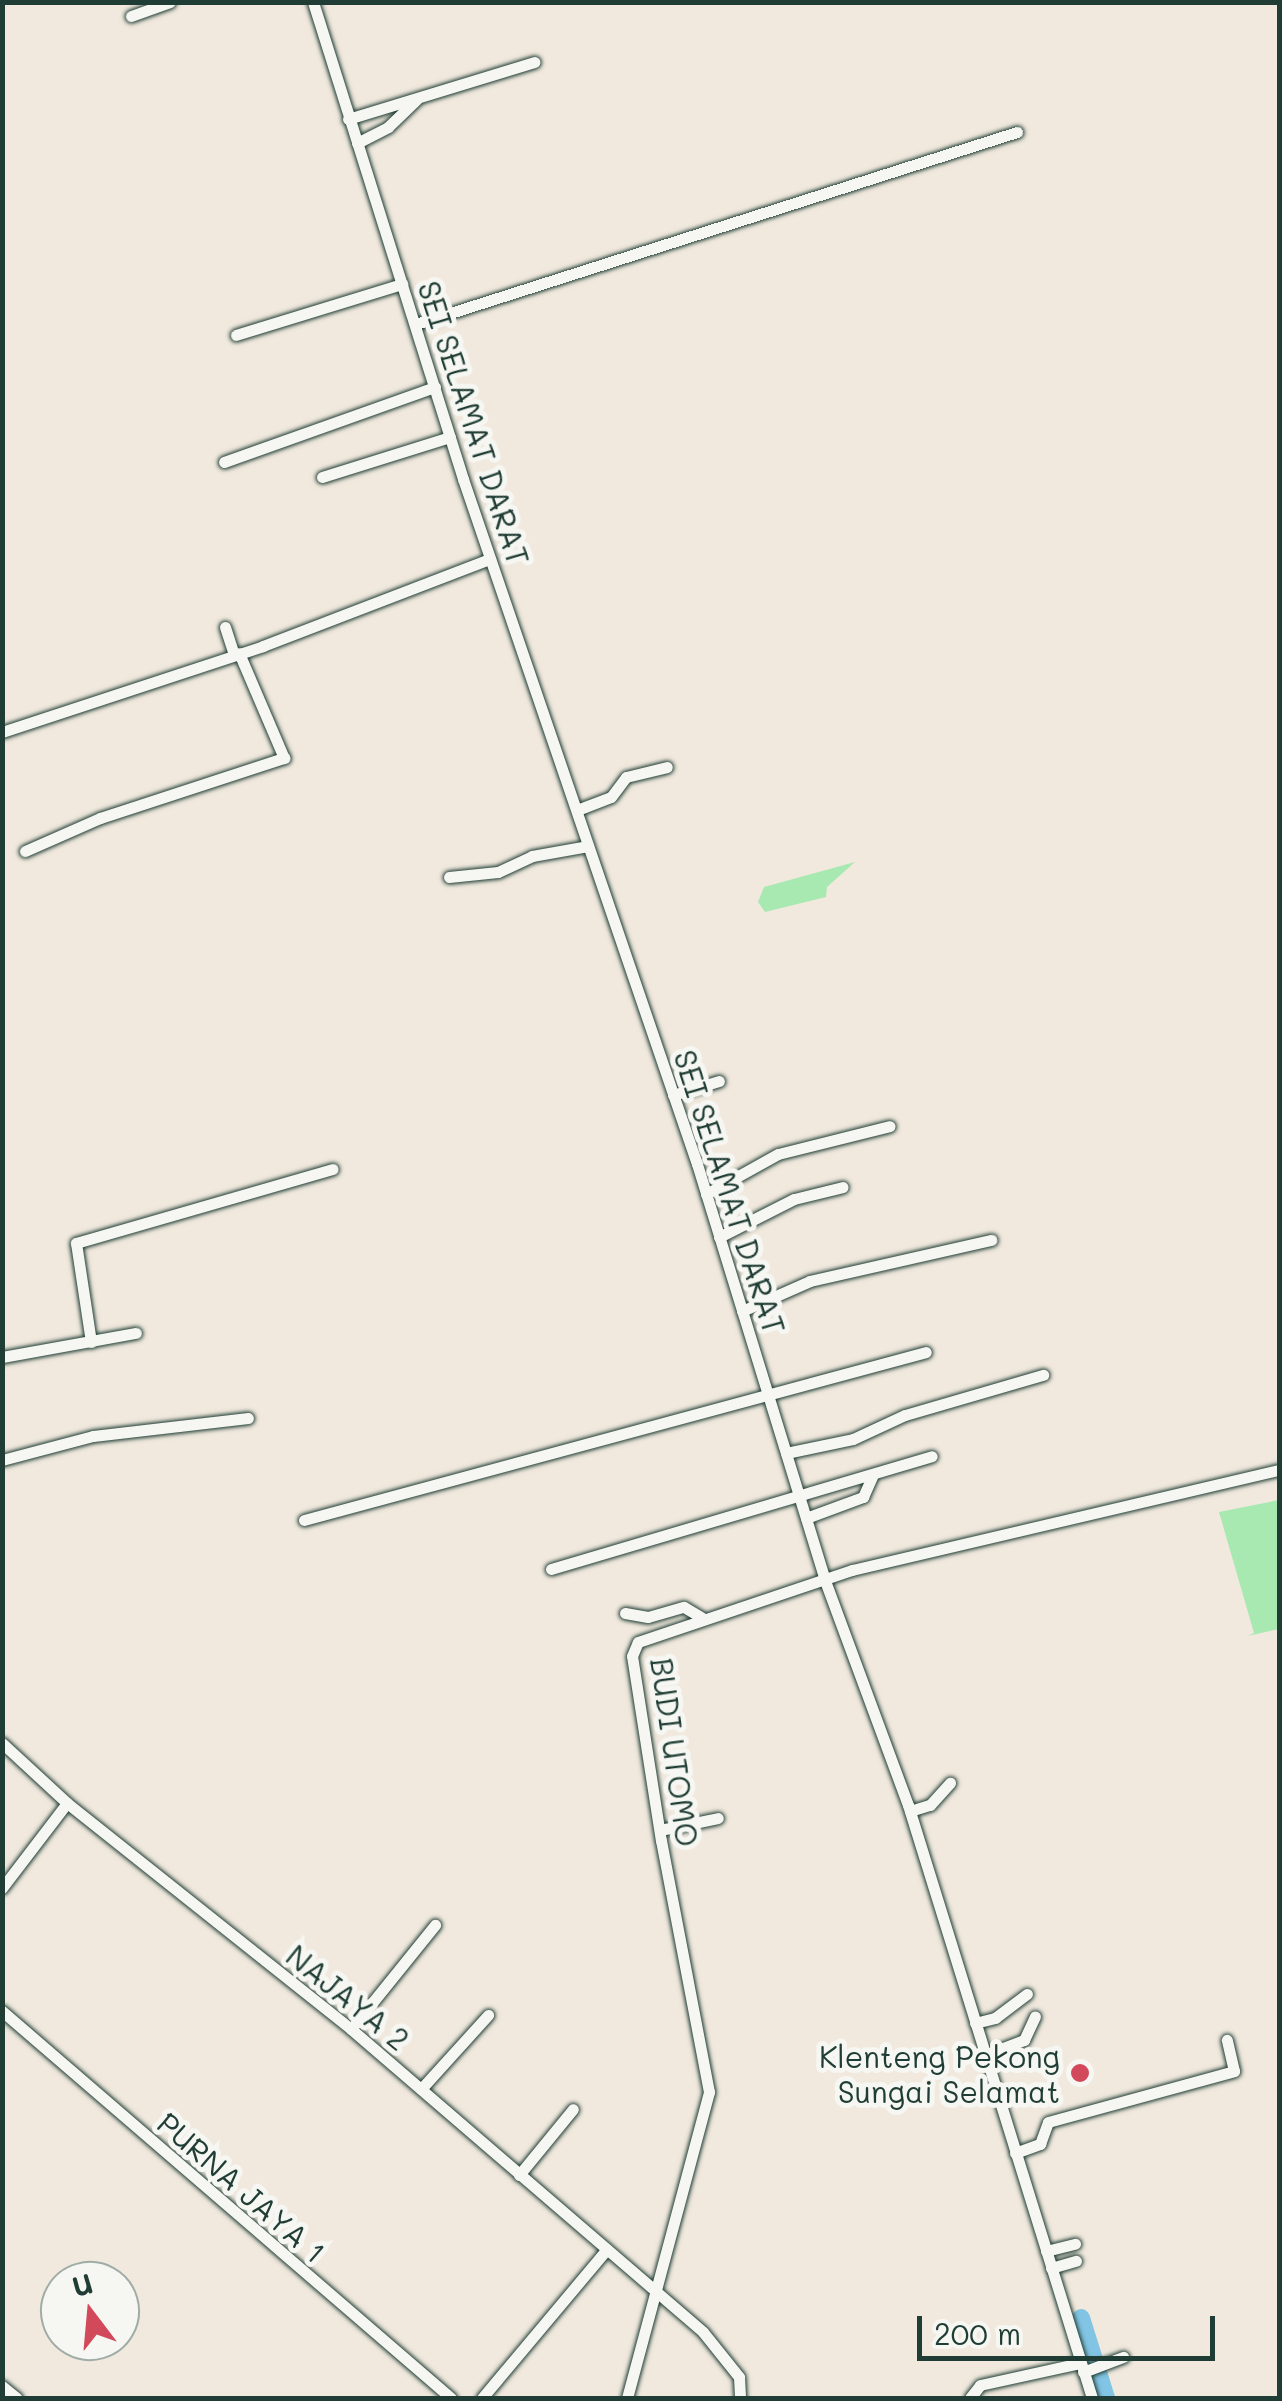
<!DOCTYPE html>
<style>
body{margin:0}
#map{position:relative;width:1282px;height:2401px;overflow:hidden;background:#f1e9de;font-family:Mali,sans-serif}
div>[style]{position:absolute}
[style*='--x']{left:calc(var(--x)*1px);top:calc(var(--y)*1px);width:calc(var(--w)*1px);rotate:calc(var(--a)*1deg)}
.green>*{inset:0;background:#a8e9b1}
.river>*{height:18px;margin:-9px;padding:0 9px;transform-origin:9px;border-radius:9px;background:#82c4e3}
.roads{filter:drop-shadow(0 0 2px #1f3d34) drop-shadow(0 0 2px #1f3d34)}
.minor>*{height:11px;margin:-5.5px;padding:0 5.5px;transform-origin:5.5px;border-radius:5.5px;background:#f6f6f2}
.dots>*{width:28px;height:28px;translate:-50% -50%;box-sizing:border-box;border:5px solid #f6f6f2;border-radius:50%}
span{translate:-50% -50%;white-space:nowrap;text-align:center;line-height:1.15;-webkit-text-stroke:10px #f6f6f2;paint-order:stroke}
.street-label{font-size:30px;color:#1f3d34}
.poi-label{font-size:30px;color:#1f3d34}
.right{translate:-100% -50%;text-align:right}
.frame{position:absolute;inset:0;border:5px solid #1f3d34;pointer-events:none}
.north{position:absolute;left:40px;top:2261px;width:100px;height:100px;box-sizing:border-box;background:#f6f6f2;border:2px solid #a0aca6;border-radius:50%;rotate:344deg;font-size:28px;font-weight:700;line-height:40px;text-align:center;color:#1f3d34}
.north::after{content:'';display:block;margin:auto;width:35px;height:45px;background:#d1495b;clip-path:polygon(50% 0,100% 100%,50% 72%,0 100%)}
.scale{position:absolute;left:917px;top:2316px;width:298px;height:45px;box-sizing:border-box;border:5px solid #1f3d34;border-top:0;padding-left:12px;font-size:30px;line-height:35px;white-space:nowrap;color:#1f3d34;-webkit-text-stroke:8px #f6f6f2;paint-order:stroke}
</style>
<div id="map">
<div class="green">
<i style="clip-path:polygon(855px 862px,827px 887px,826px 897px,765px 912px,758px 902px,764px 887px)"></i>
<i style="clip-path:polygon(1279px 1500px,1279px 1629px,1248px 1636px,1254px 1633px,1219px 1512px)"></i>
</div>
<div class="river">
<i style="--x:1081;--y:2318;--w:84;--a:72.6"></i>
</div>
<div class="roads">
<div class="minor">
<i style="--x:313;--y:2;--w:500;--a:72.54"></i>
<i style="--x:463;--y:479;--w:724;--a:71.14"></i>
<i style="--x:697;--y:1164;--w:433;--a:72.9"></i>
<i style="--x:824;--y:1578;--w:242;--a:69.7"></i>
<i style="--x:908;--y:1805;--w:621;--a:72.76"></i>
<i style="--x:131;--y:16;--w:41;--a:-19.7"></i>
<i style="--x:348;--y:119;--w:195;--a:-17"></i>
<i style="--x:357;--y:143;--w:35;--a:-27"></i>
<i style="--x:388;--y:127;--w:40;--a:-44"></i>
<i style="--x:416;--y:324;--w:631;--a:-17.72"></i>
<i style="--x:236;--y:335;--w:174;--a:-17.1"></i>
<i style="--x:224;--y:462;--w:224;--a:-19.6"></i>
<i style="--x:322;--y:477;--w:134;--a:-17.4"></i>
<i style="--x:225;--y:627;--w:28;--a:72"></i>
<i style="--x:2;--y:732;--w:275;--a:-18.2"></i>
<i style="--x:263;--y:646;--w:243;--a:-21"></i>
<i style="--x:577;--y:810;--w:36;--a:-21"></i>
<i style="--x:611;--y:797;--w:25;--a:-53"></i>
<i style="--x:626;--y:777;--w:42;--a:-13.7"></i>
<i style="--x:25;--y:851;--w:82;--a:-23.7"></i>
<i style="--x:100;--y:818;--w:194;--a:-18.1"></i>
<i style="--x:284;--y:758;--w:114;--a:-113.2"></i>
<i style="--x:449;--y:877;--w:49;--a:-5.8"></i>
<i style="--x:498;--y:872;--w:38;--a:-25"></i>
<i style="--x:532;--y:856;--w:57;--a:-10.1"></i>
<i style="--x:673;--y:1095;--w:48;--a:-16.9"></i>
<i style="--x:706;--y:1194;--w:82;--a:-29.1"></i>
<i style="--x:778;--y:1154;--w:115;--a:-14"></i>
<i style="--x:719;--y:1237;--w:84;--a:-26.9"></i>
<i style="--x:794;--y:1199;--w:50;--a:-13.8"></i>
<i style="--x:742;--y:1311;--w:74;--a:-23.8"></i>
<i style="--x:810;--y:1281;--w:186;--a:-12.8"></i>
<i style="--x:91;--y:1342;--w:100;--a:-98.6"></i>
<i style="--x:76;--y:1243;--w:267;--a:-16.1"></i>
<i style="--x:2;--y:1357;--w:136;--a:-10.2"></i>
<i style="--x:786;--y:1453;--w:68;--a:-11.8"></i>
<i style="--x:853;--y:1439;--w:57;--a:-24.8"></i>
<i style="--x:905;--y:1415;--w:144;--a:-16.2"></i>
<i style="--x:2;--y:1460;--w:94;--a:-14.8"></i>
<i style="--x:93;--y:1436;--w:156;--a:-6.6"></i>
<i style="--x:806;--y:1518;--w:61;--a:-20.2"></i>
<i style="--x:863;--y:1497;--w:24;--a:-66"></i>
<i style="--x:304;--y:1520;--w:644;--a:-15.11"></i>
<i style="--x:551;--y:1569;--w:397;--a:-16.5"></i>
<i style="--x:625;--y:1613;--w:23;--a:10"></i>
<i style="--x:648;--y:1617;--w:37;--a:-16"></i>
<i style="--x:684;--y:1607;--w:21;--a:31"></i>
<i style="--x:2;--y:1743;--w:88;--a:42.7"></i>
<i style="--x:67;--y:1803;--w:363;--a:38.5"></i>
<i style="--x:351;--y:2029;--w:464;--a:40.7"></i>
<i style="--x:703;--y:2332;--w:58;--a:51.3"></i>
<i style="--x:739;--y:2377;--w:21;--a:87"></i>
<i style="--x:910;--y:1811;--w:21;--a:-17"></i>
<i style="--x:930;--y:1805;--w:30;--a:-48"></i>
<i style="--x:660;--y:1830;--w:59;--a:-11.7"></i>
<i style="--x:2;--y:1888;--w:107;--a:-52.6"></i>
<i style="--x:2;--y:2011;--w:593;--a:40.76"></i>
<i style="--x:975;--y:2023;--w:21;--a:-14"></i>
<i style="--x:995;--y:2018;--w:40;--a:-37"></i>
<i style="--x:351;--y:2029;--w:134;--a:-51.1"></i>
<i style="--x:985;--y:2055;--w:42;--a:-21"></i>
<i style="--x:1024;--y:2040;--w:26;--a:-65"></i>
<i style="--x:421;--y:2089;--w:100;--a:-47.8"></i>
<i style="--x:1015;--y:2153;--w:27;--a:-20"></i>
<i style="--x:1040;--y:2144;--w:23;--a:-70"></i>
<i style="--x:1048;--y:2122;--w:193;--a:-15.3"></i>
<i style="--x:1234;--y:2071;--w:32;--a:-103"></i>
<i style="--x:519;--y:2175;--w:85;--a:-50.7"></i>
<i style="--x:1046;--y:2251;--w:30;--a:-14"></i>
<i style="--x:1051;--y:2268;--w:26;--a:-16"></i>
<i style="--x:1083;--y:2372;--w:43;--a:-20.6"></i>
<i style="--x:2;--y:2386;--w:19;--a:39"></i>
<i style="--x:482;--y:2398;--w:194;--a:-50"></i>
<i style="--x:627;--y:2398;--w:317;--a:-75"></i>
<i style="--x:709;--y:2092;--w:256;--a:-100.8"></i>
<i style="--x:661;--y:1841;--w:187;--a:-98.9"></i>
<i style="--x:632;--y:1656;--w:15;--a:-67"></i>
<i style="--x:638;--y:1642;--w:226;--a:-18.6"></i>
<i style="--x:852;--y:1570;--w:440;--a:-13.2"></i>
<i style="--x:970;--y:2398;--w:16;--a:-52"></i>
<i style="--x:980;--y:2385;--w:102;--a:-12.4"></i>
</div>
</div>
<div class="dots">
<i style="left:1080px;top:2073px;background:#d1495b"></i>
</div>
<div class="street-label">
<span style="left:474px;top:423px;rotate:72deg">SEI SELAMAT DARAT</span>
<span style="left:730px;top:1192px;rotate:72deg">SEI SELAMAT DARAT</span>
<span style="left:675px;top:1752px;rotate:82deg">BUDI UTOMO</span>
<span style="left:348px;top:1997px;rotate:39deg">NAJAYA 2</span>
<span style="left:242px;top:2187px;rotate:41deg">PURNA JAYA 1</span>
</div>
<div class="poi-label">
<span class="right" style="left:1060px;top:2073px">Klenteng Pekong<br>Sungai Selamat</span>
</div>
<div class="frame"></div>
<div class="north">U</div>
<div class="scale">200 m</div>
</div>
